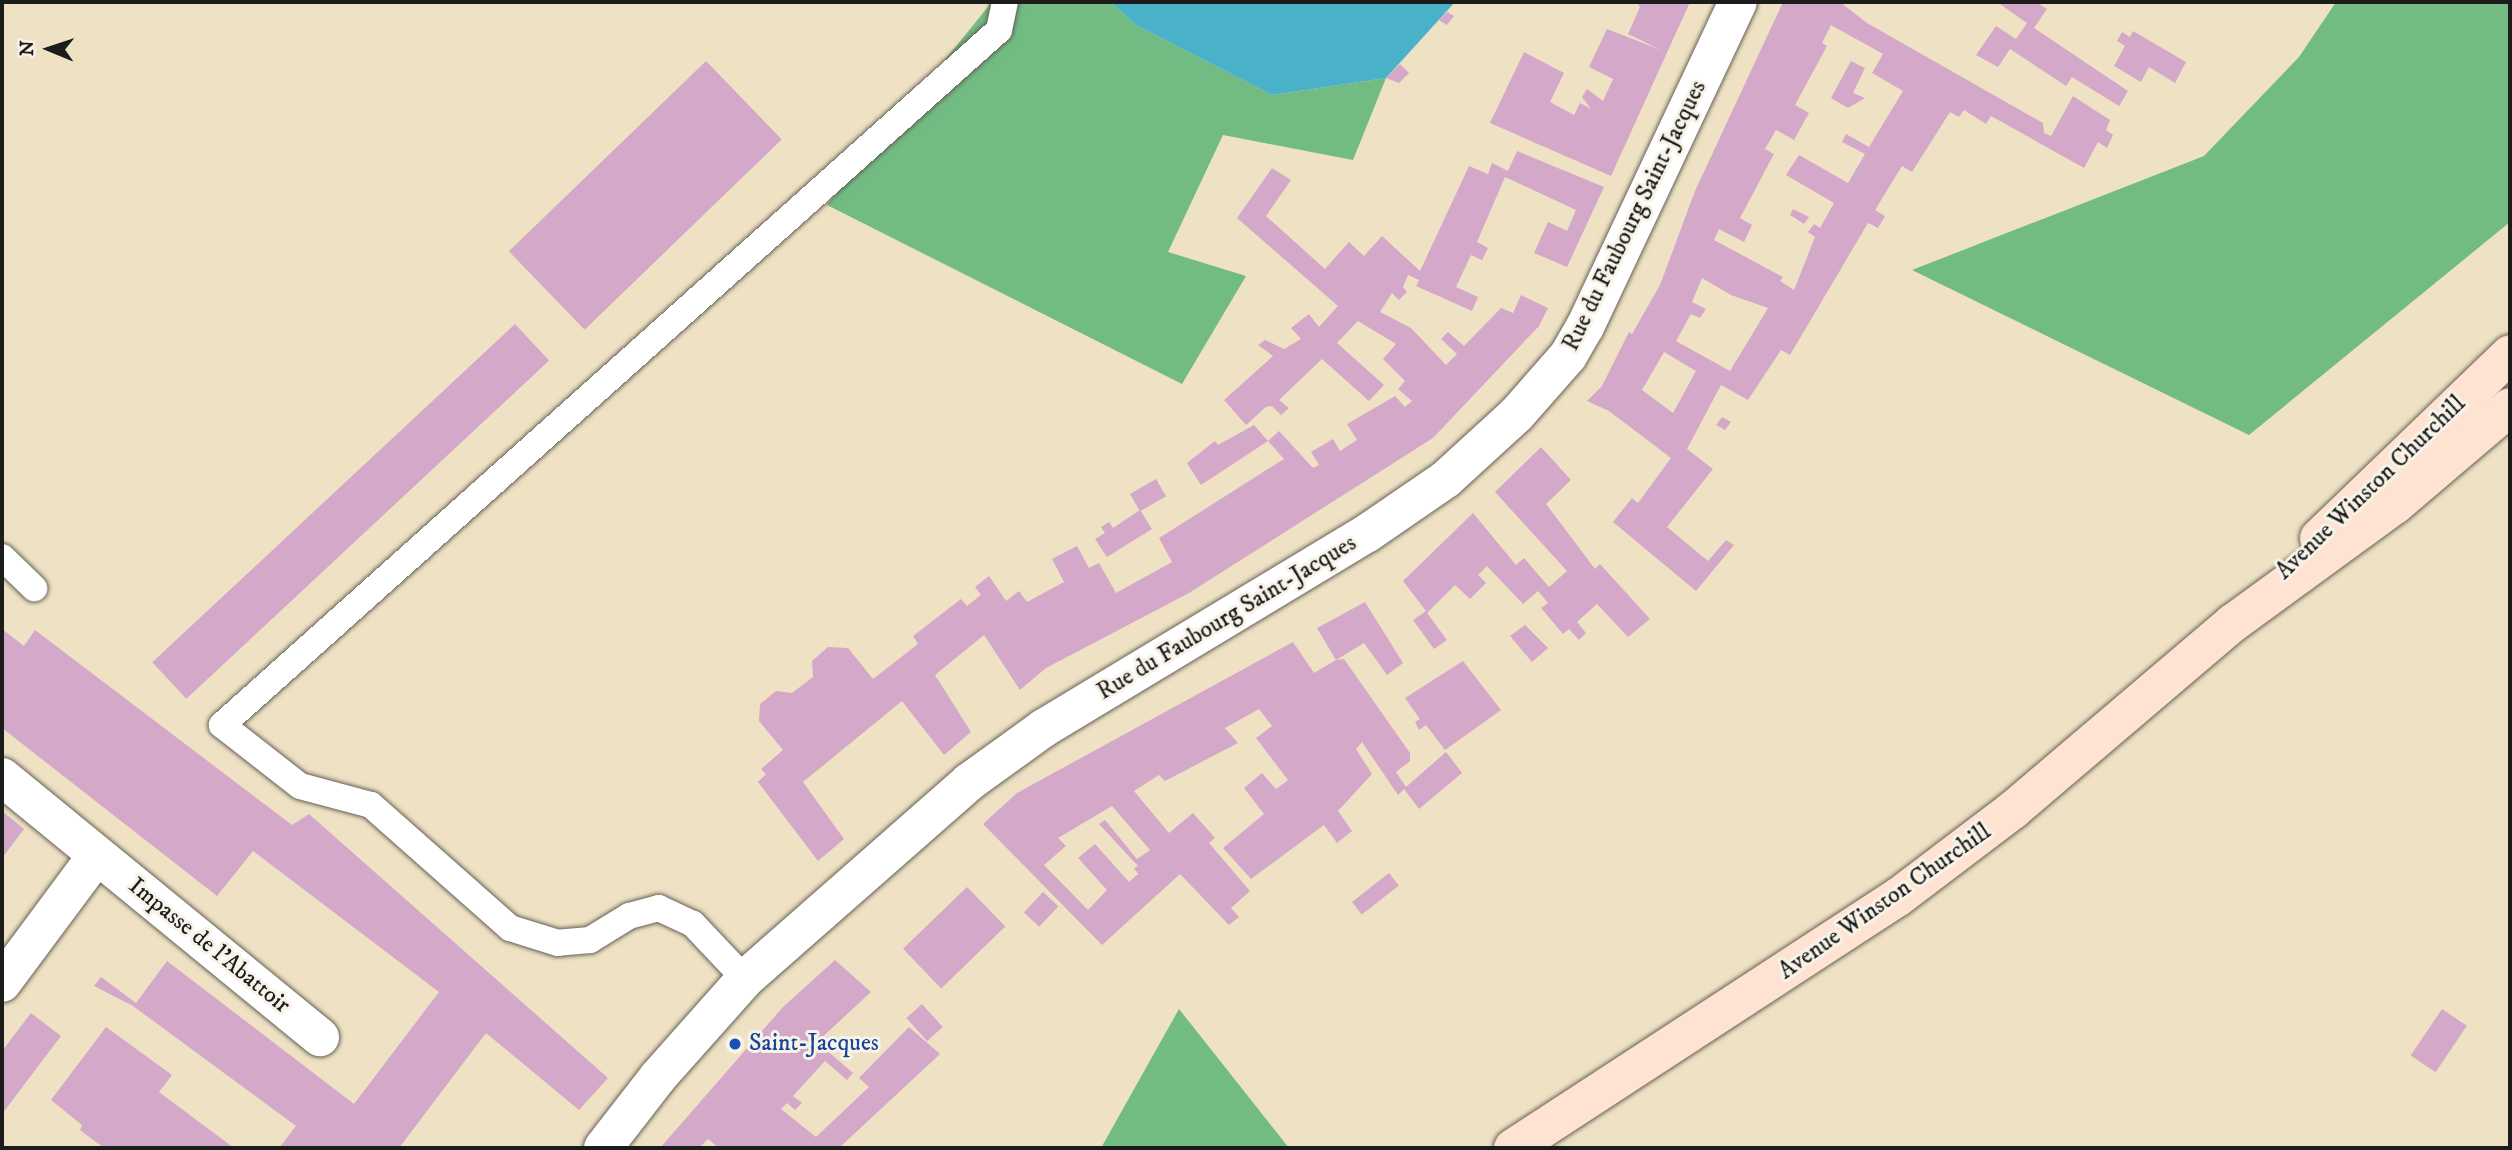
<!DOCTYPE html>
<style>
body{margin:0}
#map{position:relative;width:2512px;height:1150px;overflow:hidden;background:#efe2c4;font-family:"IM FELL DW Pica",serif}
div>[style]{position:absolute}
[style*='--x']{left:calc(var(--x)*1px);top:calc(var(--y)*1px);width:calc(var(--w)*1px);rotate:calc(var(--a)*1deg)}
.forest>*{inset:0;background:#72bc83}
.water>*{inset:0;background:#49b1c8}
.building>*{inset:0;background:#d3a8c8;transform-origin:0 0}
.roads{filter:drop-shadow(0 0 2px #666157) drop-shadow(0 0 2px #666157)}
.service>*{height:26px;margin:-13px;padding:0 13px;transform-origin:13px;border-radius:13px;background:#fff}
.minor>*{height:38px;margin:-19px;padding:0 19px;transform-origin:19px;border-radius:19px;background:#fff}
.secondary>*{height:38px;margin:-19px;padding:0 19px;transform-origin:19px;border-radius:19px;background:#fee3d2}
.dots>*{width:19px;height:19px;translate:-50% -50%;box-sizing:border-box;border:4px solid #f7f3e8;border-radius:50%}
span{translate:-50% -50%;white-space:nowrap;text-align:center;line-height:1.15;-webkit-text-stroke:6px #f7f3e8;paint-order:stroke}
.street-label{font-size:24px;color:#1c1c1c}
.transit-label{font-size:24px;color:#164399}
.left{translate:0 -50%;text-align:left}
.frame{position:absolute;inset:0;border:4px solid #1c1c1c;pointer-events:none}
.north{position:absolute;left:14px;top:14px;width:70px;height:70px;-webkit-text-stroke:5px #f7f3e8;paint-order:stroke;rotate:272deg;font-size:19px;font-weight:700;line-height:28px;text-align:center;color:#1c1c1c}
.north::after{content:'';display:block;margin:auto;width:24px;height:32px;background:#1c1c1c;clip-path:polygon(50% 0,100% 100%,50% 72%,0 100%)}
</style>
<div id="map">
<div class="forest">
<i style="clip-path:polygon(992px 2px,1111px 2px,1136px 25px,1272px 95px,1386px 78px,1353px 160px,1223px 135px,1168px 252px,1246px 276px,1182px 384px,827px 205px)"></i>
<i style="clip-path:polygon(2336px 2px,2510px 2px,2510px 222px,2249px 435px,1912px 270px,2204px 156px,2299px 57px)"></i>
<i style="clip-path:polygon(1179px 1009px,1289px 1148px,1101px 1148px)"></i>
</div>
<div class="water">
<i style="clip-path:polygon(1111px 2px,1455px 2px,1386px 78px,1272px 95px,1136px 25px)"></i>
</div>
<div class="building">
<i style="clip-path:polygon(1636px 2px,1690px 2px,1611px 176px,1490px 123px,1524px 52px,1564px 73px,1550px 102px,1574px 115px,1580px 103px,1591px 109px,1582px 97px,1587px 89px,1603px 101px,1613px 79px,1589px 67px,1607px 29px,1661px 50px,1628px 34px,1640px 7px)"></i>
<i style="clip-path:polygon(evenodd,1783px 2px,1840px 2px,1867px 23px,2043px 123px,2044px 133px,2051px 136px,2073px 96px,2110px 120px,2106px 130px,2113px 135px,2107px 148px,2098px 142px,2084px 168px,1991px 116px,1986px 124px,1964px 110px,1959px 117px,1950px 112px,1912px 172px,1902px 166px,1875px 210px,1885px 216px,1878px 228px,1868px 223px,1790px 355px,1781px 350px,1748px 400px,1721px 385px,1687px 449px,1713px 469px,1667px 527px,1708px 561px,1726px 540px,1734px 545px,1696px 591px,1613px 522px,1632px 498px,1638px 503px,1671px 458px,1609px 411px,1587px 401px,1602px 386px,1629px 332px,1632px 334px,1660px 285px,1695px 191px,1783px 2px,1831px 25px,1883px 54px,1872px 73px,1903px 91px,1869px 147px,1846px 134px,1842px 142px,1865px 154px,1848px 183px,1799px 155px,1786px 175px,1834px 203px,1820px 228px,1814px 224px,1808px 232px,1815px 237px,1794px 290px,1780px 281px,1783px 277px,1714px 240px,1719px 229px,1744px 242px,1752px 225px,1740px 218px,1774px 154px,1765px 149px,1776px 130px,1794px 140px,1809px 113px,1795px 105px,1827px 46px,1822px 43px,1831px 25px,1783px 2px,1702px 278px,1731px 295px,1768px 308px,1730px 371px,1676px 341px,1691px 314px,1700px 318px,1706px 309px,1692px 302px,1702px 278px,1783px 2px,1664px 352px,1696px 371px,1673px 413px,1642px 390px,1664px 352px)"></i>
<i style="clip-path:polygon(1997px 2px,2036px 2px,2047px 9px,2034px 28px,2128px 91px,2119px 106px,2072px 77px,2066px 86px,2010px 49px,1998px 67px,1976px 55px,1996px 26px,2016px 39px,2027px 23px)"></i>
<i style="clip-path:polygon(1447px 12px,1454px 16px,1447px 25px,1439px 20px)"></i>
<i style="clip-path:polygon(2133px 31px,2186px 62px,2175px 83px,2149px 67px,2141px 82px,2114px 66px,2125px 46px,2117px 41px,2122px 32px,2130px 37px)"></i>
<i style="left:706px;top:61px;width:109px;height:274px;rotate:46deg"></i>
<i style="clip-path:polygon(1851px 61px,1865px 68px,1853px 93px,1865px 98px,1848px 108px,1831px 98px)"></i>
<i style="clip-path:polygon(1400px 64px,1409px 73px,1399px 83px,1386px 78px)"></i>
<i style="clip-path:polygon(1517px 151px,1604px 187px,1567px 267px,1534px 253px,1548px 222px,1567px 231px,1576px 210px,1505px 177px,1477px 242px,1488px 248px,1482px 260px,1471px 255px,1456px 287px,1478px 297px,1472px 311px,1416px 286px,1419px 280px,1408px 275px,1403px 287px,1407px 292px,1399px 300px,1392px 293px,1380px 312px,1411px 328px,1446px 365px,1457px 354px,1441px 339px,1448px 332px,1464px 346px,1501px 308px,1513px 313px,1521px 295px,1548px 308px,1539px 326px,1433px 438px,1189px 593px,1046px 668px,1020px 690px,984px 635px,935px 675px,971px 732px,944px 755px,902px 701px,803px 782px,844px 839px,818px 861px,758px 782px,766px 774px,761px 769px,783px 750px,759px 721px,760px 704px,776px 691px,792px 693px,813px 677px,812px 661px,828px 647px,848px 648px,873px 679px,918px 644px,913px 636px,961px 599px,967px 606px,981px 595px,975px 587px,989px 576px,1006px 601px,1019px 591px,1027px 602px,1064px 582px,1052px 559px,1077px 546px,1089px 568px,1099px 563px,1116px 593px,1172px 562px,1159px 538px,1284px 459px,1268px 441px,1279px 431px,1313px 468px,1319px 465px,1311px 452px,1333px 439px,1340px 451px,1357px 440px,1347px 424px,1395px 396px,1405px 407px,1412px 401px,1398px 389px,1405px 381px,1383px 359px,1396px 344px,1358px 321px,1337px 343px,1384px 385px,1369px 401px,1322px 359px,1279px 400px,1289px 408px,1281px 415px,1272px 406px,1266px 407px,1246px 425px,1224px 400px,1273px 356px,1258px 345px,1265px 340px,1284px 349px,1301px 339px,1291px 328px,1309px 314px,1319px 327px,1338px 306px,1237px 218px,1272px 168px,1291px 180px,1266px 216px,1325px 269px,1349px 242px,1364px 256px,1382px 236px,1420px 271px,1469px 166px,1488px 174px,1492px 163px,1508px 171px)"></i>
<i style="clip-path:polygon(1793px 209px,1809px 217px,1804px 224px,1790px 215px)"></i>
<i style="left:515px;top:324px;width:50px;height:496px;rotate:47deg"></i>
<i style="clip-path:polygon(1722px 417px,1731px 422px,1725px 430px,1716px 425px)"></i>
<i style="clip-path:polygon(1254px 425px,1268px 441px,1201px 485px,1187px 463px,1215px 441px,1218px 445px)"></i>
<i style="clip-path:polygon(1541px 447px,1571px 480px,1546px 504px,1595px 569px,1600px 564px,1650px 619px,1628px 637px,1597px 604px,1577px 622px,1586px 633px,1579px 640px,1569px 629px,1563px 634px,1541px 608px,1548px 603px,1538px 591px,1523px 604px,1487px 566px,1478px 575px,1486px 583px,1470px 599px,1455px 585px,1427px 613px,1447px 640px,1434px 649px,1413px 620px,1426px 611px,1403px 581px,1473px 513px,1516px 565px,1524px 558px,1549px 587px,1567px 571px,1495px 492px)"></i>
<i style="left:1156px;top:479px;width:20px;height:30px;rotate:60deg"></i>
<i style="clip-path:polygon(1140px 510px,1152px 529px,1107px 557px,1095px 539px,1105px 533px,1101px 527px,1109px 522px,1113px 528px)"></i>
<i style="clip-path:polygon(evenodd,1365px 602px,1403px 663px,1387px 675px,1364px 643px,1336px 660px,1344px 659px,1410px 753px,1410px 761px,1396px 772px,1406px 787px,1446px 752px,1462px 773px,1419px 809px,1404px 789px,1398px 795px,1362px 742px,1356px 749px,1372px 774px,1338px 811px,1352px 831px,1337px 843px,1324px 825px,1251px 879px,1223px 848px,1264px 814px,1244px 788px,1262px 773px,1276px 789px,1288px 780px,1256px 738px,1272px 726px,1259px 709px,1225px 728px,1238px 743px,1165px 781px,1159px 775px,1134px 791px,1169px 833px,1193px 813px,1215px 838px,1209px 843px,1250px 891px,1231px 908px,1239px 917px,1229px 925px,1180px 874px,1102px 945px,983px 824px,1017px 793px,1293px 642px,1314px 673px,1336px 660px,1317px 628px,1365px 602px,1112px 806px,1150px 850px,1137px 859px,1105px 820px,1099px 824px,1138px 866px,1134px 868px,1138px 874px,1129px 882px,1095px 844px,1078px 858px,1107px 890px,1088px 910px,1044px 865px,1066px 846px,1058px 838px,1112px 806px)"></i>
<i style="clip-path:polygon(1525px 625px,1548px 648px,1532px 662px,1510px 636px)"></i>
<i style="clip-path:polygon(2px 629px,24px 646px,35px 630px,292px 825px,309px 814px,608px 1078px,579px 1110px,486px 1033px,399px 1148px,279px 1148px,296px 1126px,133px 1006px,94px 986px,101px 977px,136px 1003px,167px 961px,354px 1104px,439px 992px,253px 851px,217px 896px,2px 728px)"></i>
<i style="clip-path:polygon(1463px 661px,1501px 710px,1445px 750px,1426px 725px,1419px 730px,1415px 722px,1420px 719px,1405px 698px)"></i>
<i style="clip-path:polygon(2px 811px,24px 829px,2px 858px)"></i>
<i style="left:1389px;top:873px;width:16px;height:47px;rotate:52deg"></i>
<i style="left:967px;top:887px;width:55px;height:89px;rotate:46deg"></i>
<i style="left:1043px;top:892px;width:21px;height:28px;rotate:43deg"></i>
<i style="clip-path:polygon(835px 960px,871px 992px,817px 1042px,853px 1073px,847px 1080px,825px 1061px,793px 1096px,802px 1103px,795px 1110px,787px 1103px,781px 1109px,816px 1137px,869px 1087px,859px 1078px,909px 1027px,940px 1054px,839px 1148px,719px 1148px,708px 1139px,699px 1148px,660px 1148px,783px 1007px)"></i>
<i style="left:922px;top:1004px;width:31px;height:21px;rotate:48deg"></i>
<i style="left:2442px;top:1009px;width:30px;height:56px;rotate:34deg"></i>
<i style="clip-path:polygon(31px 1013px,61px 1036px,2px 1114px,2px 1051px)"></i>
<i style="clip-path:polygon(106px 1027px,172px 1075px,159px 1092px,234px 1148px,104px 1148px,80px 1130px,82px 1125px,51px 1100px)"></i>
<i style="left:874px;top:1042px;width:8px;height:7px;rotate:45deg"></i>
</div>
<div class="roads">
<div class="service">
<i style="--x:2;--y:557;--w:45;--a:44.1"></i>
<i style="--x:745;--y:979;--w:76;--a:-133.4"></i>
<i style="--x:693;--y:924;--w:38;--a:-155"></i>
<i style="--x:659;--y:908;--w:31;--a:165"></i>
<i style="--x:629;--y:916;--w:46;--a:148.4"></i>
<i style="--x:590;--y:940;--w:32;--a:175"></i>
<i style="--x:558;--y:943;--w:50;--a:-162.6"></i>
<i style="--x:510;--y:928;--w:186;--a:-138.5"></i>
<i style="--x:371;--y:805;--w:73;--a:-165"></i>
<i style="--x:300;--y:786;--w:99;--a:-142"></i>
<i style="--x:222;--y:725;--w:1042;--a:-41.81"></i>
<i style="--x:999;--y:30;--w:29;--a:-78"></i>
</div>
<div class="minor">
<i style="--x:2;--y:777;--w:411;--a:39.3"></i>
<i style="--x:2;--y:983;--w:159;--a:-53.4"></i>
<i style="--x:603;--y:1148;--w:90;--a:-52.2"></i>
<i style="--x:658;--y:1077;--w:131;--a:-48.4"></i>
<i style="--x:745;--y:979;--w:298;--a:-41.3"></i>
<i style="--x:969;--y:782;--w:92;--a:-35.8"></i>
<i style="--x:1044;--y:728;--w:376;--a:-31.1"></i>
<i style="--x:1366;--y:534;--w:97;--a:-34.5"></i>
<i style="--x:1446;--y:479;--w:96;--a:-42.5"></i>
<i style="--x:1517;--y:414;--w:77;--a:-48.7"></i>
<i style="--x:1568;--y:356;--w:34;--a:-60"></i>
<i style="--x:1585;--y:327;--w:359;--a:-64.8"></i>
</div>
<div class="secondary">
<i style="--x:2319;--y:538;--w:265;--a:-43.9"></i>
<i style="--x:1513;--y:1148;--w:458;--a:-33.1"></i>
<i style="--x:1897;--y:898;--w:146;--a:-37.2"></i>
<i style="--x:2013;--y:810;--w:289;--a:-40.4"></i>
<i style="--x:2233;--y:623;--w:200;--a:-36.1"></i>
<i style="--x:2395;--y:505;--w:151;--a:-40.4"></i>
</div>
</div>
<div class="dots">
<i style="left:735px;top:1044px;background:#1a4fb4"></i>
</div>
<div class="street-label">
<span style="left:1635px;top:216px;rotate:-64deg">Rue du Faubourg Saint-Jacques</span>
<span style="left:2371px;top:488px;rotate:-44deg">Avenue Winston Churchill</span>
<span style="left:1227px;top:618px;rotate:-31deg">Rue du Faubourg Saint-Jacques</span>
<span style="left:1885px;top:902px;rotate:-35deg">Avenue Winston Churchill</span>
<span style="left:209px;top:946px;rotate:39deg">Impasse de l'Abattoir</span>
</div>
<div class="transit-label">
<span class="left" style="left:749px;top:1044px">Saint-Jacques</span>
</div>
<div class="frame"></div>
<div class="north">N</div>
</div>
